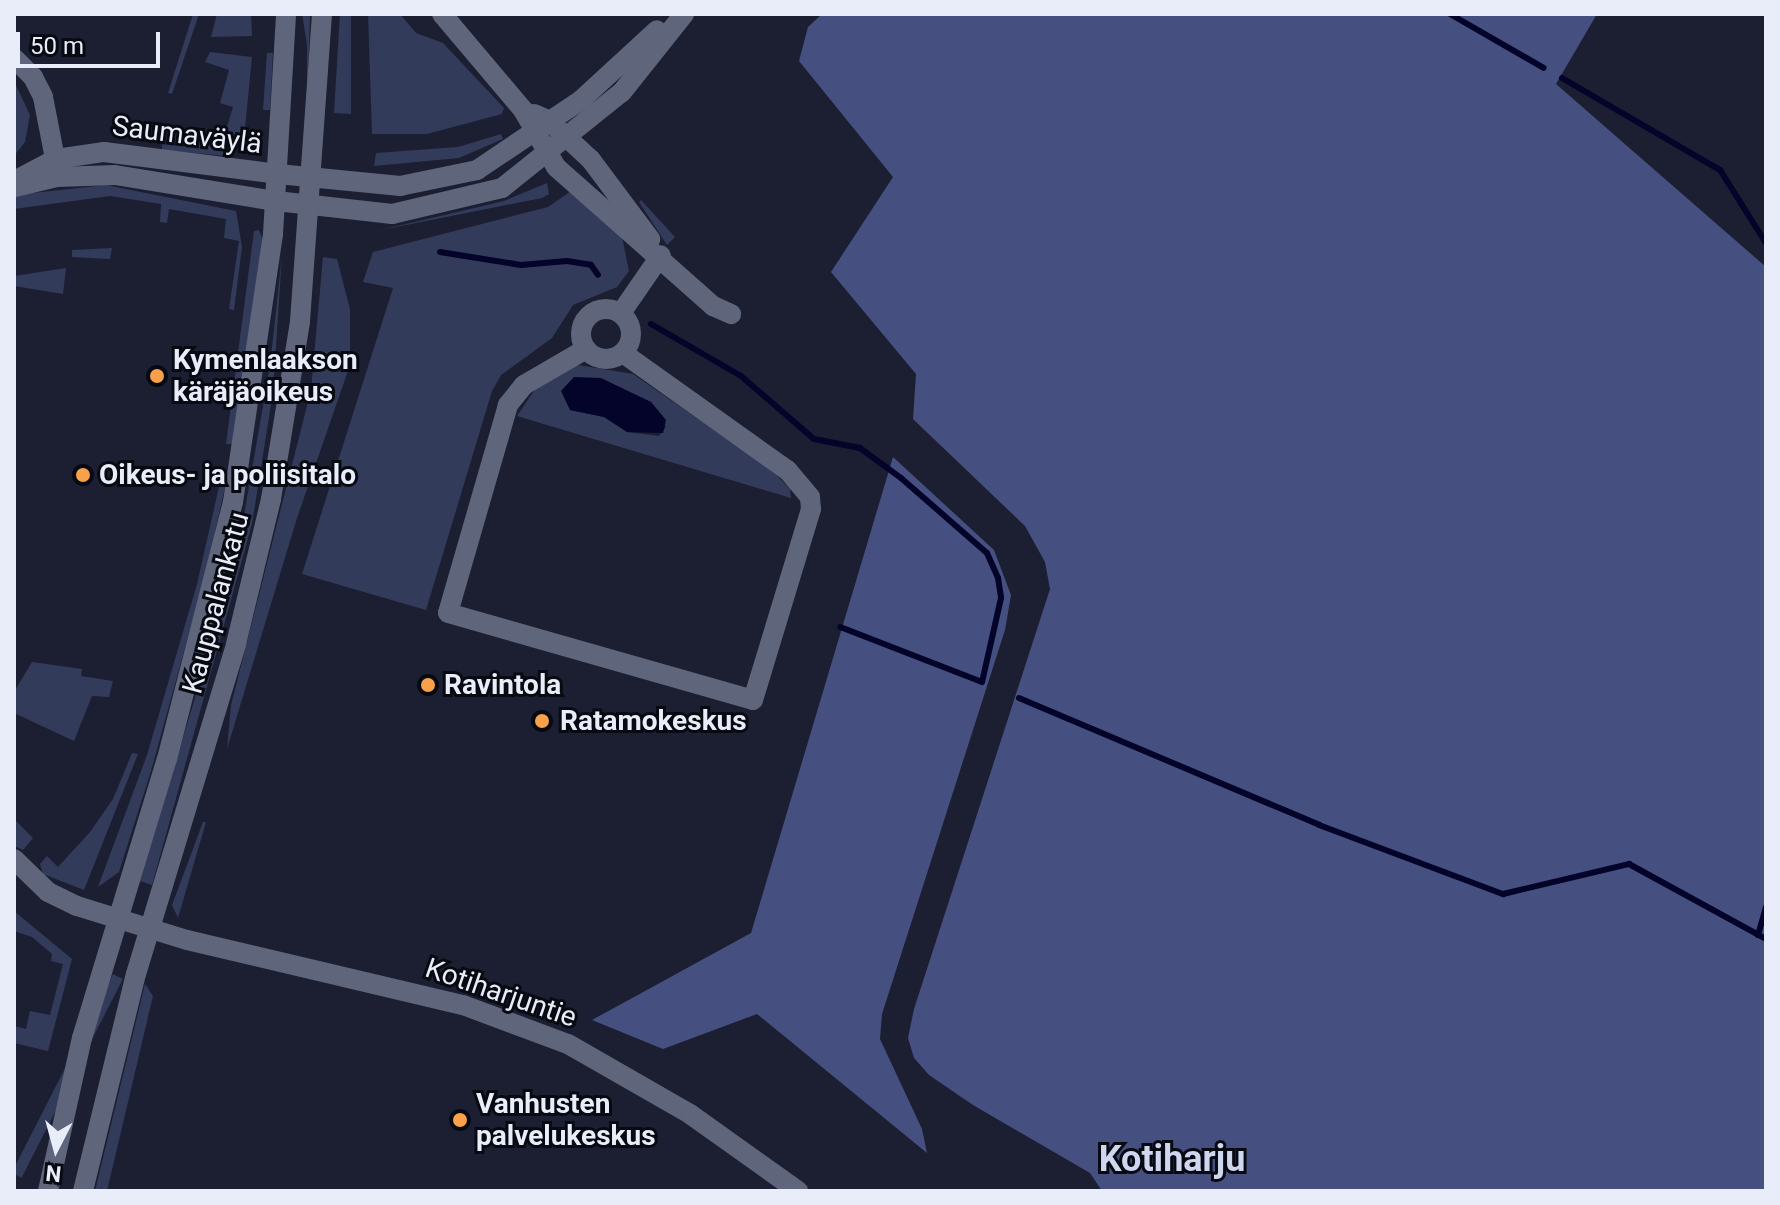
<!DOCTYPE html>
<meta charset="utf-8">
<style>
body{margin:0}
#map{position:relative;width:1780px;height:1205px;overflow:hidden;background:#1b1f31;font-family:Roboto,sans-serif}
div>[style]{position:absolute}
[style*='--x']{left:calc(var(--x)*1px);top:calc(var(--y)*1px);width:calc(var(--w)*1px);rotate:calc(var(--a)*1deg)}
.green>*{inset:0;background:#333b5b;transform-origin:0 0}
.forest>*{inset:0;background:#455080}
.water>*{inset:0;background:#04032a}
.stream>*{height:6px;margin:-3px;padding:0 3px;transform-origin:3px;border-radius:3px;background:#04032a}
.street>*{height:20px;margin:-10px;padding:0 10px;transform-origin:10px;border-radius:10px;background:#5f657b}
.street>.ring{margin:-10px;padding:0;box-sizing:content-box;background:none;border:20px solid #5f657b;border-radius:50%}
.secondary>*{height:20px;margin:-10px;padding:0 10px;transform-origin:10px;border-radius:10px;background:#5f657b}
.dots>*{width:22px;height:22px;translate:-50% -50%;box-sizing:border-box;border:4px solid #080a12;border-radius:50%}
span{translate:-50% -50%;white-space:nowrap;text-align:center;line-height:1.15;-webkit-text-stroke:6px #080a12;paint-order:stroke}
.street-label{font-size:28px;color:#e9ecf9}
.poi-label{font-size:28px;color:#e9ecf9;font-weight:700}
.left{translate:0 -50%;text-align:left}
.district-label{font-size:36px;color:#cfd6ef;font-weight:700}
.frame{position:absolute;inset:0;border:16px solid #e9ecf9;pointer-events:none}
.north{position:absolute;left:16px;top:1109px;width:80px;height:80px;-webkit-text-stroke:6px #080a12;paint-order:stroke;rotate:186deg;font-size:22px;font-weight:700;line-height:32px;text-align:center;color:#e9ecf9}
.north::after{content:'';display:block;margin:auto;width:28px;height:36px;background:#e9ecf9;clip-path:polygon(50% 0,100% 100%,50% 72%,0 100%)}
.scale{position:absolute;left:16px;top:32px;width:144px;height:36px;box-sizing:border-box;border:4px solid #e9ecf9;border-top:0;padding-left:10px;font-size:24px;line-height:28px;white-space:nowrap;color:#e9ecf9;-webkit-text-stroke:6px #080a12;paint-order:stroke}
</style>
<div id="map">
<div class="green">
<i style="clip-path:polygon(193px 14px,199px 14px,172px 94px,168px 93px)"></i>
<i style="clip-path:polygon(217px 14px,251px 14px,252px 36px,211px 37px)"></i>
<i style="clip-path:polygon(302px 14px,310px 14px,307px 112px,307px 44px)"></i>
<i style="clip-path:polygon(340px 14px,351px 14px,351px 114px,334px 113px)"></i>
<i style="clip-path:polygon(368px 14px,400px 14px,416px 33px,443px 43px,504px 108px,502px 114px,427px 134px,372px 134px)"></i>
<i style="clip-path:polygon(210px 52px,252px 57px,244px 138px,225px 133px,233px 107px,220px 103px,229px 70px,205px 62px)"></i>
<i style="clip-path:polygon(267px 53px,273px 53px,270px 110px,263px 110px)"></i>
<i style="clip-path:polygon(14px 81px,30px 115px,25px 142px,14px 156px)"></i>
<i style="clip-path:polygon(163px 124px,225px 149px,225px 156px,162px 150px)"></i>
<i style="clip-path:polygon(501px 134px,503px 139px,459px 158px,374px 166px,376px 153px,458px 147px)"></i>
<i style="clip-path:polygon(547px 183px,549px 194px,542px 198px,376px 231px,504px 201px)"></i>
<i style="clip-path:polygon(106px 185px,236px 211px,242px 247px,234px 310px,229px 309px,239px 241px,224px 238px,226px 219px,169px 209px,167px 223px,160px 222px,161px 204px,110px 196px,14px 209px,14px 195px)"></i>
<i style="clip-path:polygon(571px 191px,621px 232px,629px 271px,617px 287px,573px 305px,552px 338px,501px 375px,492px 391px,426px 610px,302px 574px,393px 288px,363px 282px,373px 252px,548px 207px)"></i>
<i style="clip-path:polygon(641px 200px,675px 237px,667px 245px,639px 202px)"></i>
<i style="clip-path:polygon(259px 230px,263px 240px,232px 444px,226px 444px,254px 231px)"></i>
<i style="clip-path:polygon(112px 248px,110px 259px,72px 257px,72px 250px)"></i>
<i style="clip-path:polygon(282px 255px,273px 392px,252px 524px,152px 885px,140px 881px,236px 561px,270px 366px)"></i>
<i style="clip-path:polygon(323px 257px,337px 259px,350px 309px,350px 365px,297px 518px,227px 749px,231px 705px,311px 390px)"></i>
<i style="clip-path:polygon(66px 268px,63px 294px,14px 286px,14px 276px)"></i>
<i style="clip-path:polygon(evenodd,578px 365px,633px 374px,773px 471px,790px 489px,791px 498px,517px 416px,538px 385px,578px 365px,641px 398px,651px 402px,666px 427px,659px 436px,627px 432px,604px 417px,570px 410px,641px 398px)"></i>
<i style="clip-path:polygon(221px 478px,227px 479px,204px 579px,151px 771px,119px 872px,98px 887px,147px 755px,197px 584px)"></i>
<i style="clip-path:polygon(32px 662px,82px 669px,81px 676px,113px 681px,109px 697px,92px 696px,74px 741px,14px 713px,14px 692px)"></i>
<i style="clip-path:polygon(132px 753px,138px 754px,84px 890px,43px 874px,40px 864px,47px 856px,58px 867px,90px 832px,113px 799px)"></i>
<i style="clip-path:polygon(14px 819px,33px 838px,23px 850px,14px 846px)"></i>
<i style="clip-path:polygon(203px 822px,206px 822px,178px 918px,172px 905px)"></i>
<i style="clip-path:polygon(14px 911px,72px 959px,48px 1051px,14px 1043px,14px 1026px,26px 1029px,30px 1011px,50px 1015px,63px 964px,51px 961px,52px 954px,32px 937px,14px 931px)"></i>
<i style="left:113px;top:974px;width:11px;height:223px;rotate:27deg"></i>
<i style="clip-path:polygon(145px 984px,153px 996px,107px 1191px,95px 1191px)"></i>
</div>
<div class="forest">
<i style="clip-path:polygon(822px 14px,1597px 14px,1556px 84px,1766px 267px,1766px 1191px,1102px 1191px,1090px 1173px,973px 1105px,929px 1075px,914px 1058px,908px 1038px,914px 1009px,1050px 589px,1045px 562px,1025px 526px,913px 419px,916px 374px,831px 272px,893px 177px,799px 61px,808px 27px)"></i>
<i style="clip-path:polygon(893px 457px,994px 550px,1011px 595px,1005px 630px,882px 1014px,880px 1039px,922px 1129px,927px 1153px,757px 1014px,663px 1049px,592px 1020px,751px 933px)"></i>
</div>
<div class="water">
<i style="clip-path:polygon(574px 377px,601px 378px,651px 402px,666px 420px,663px 433px,627px 432px,604px 417px,570px 410px,561px 391px)"></i>
</div>
<div class="stream">
<i style="--x:1450;--y:14;--w:108;--a:29.9"></i>
<i style="--x:1562;--y:78;--w:183;--a:30.2"></i>
<i style="--x:1720;--y:170;--w:86;--a:57.8"></i>
<i style="--x:440;--y:252;--w:82;--a:9.1"></i>
<i style="--x:521;--y:265;--w:46;--a:-5"></i>
<i style="--x:567;--y:261;--w:24;--a:9"></i>
<i style="--x:591;--y:265;--w:12;--a:55"></i>
<i style="--x:651;--y:324;--w:104;--a:30"></i>
<i style="--x:741;--y:376;--w:96;--a:40.8"></i>
<i style="--x:814;--y:439;--w:47;--a:11.1"></i>
<i style="--x:860;--y:448;--w:51;--a:36.2"></i>
<i style="--x:901;--y:478;--w:114;--a:41.1"></i>
<i style="--x:987;--y:553;--w:27;--a:66"></i>
<i style="--x:998;--y:578;--w:20;--a:81"></i>
<i style="--x:1001;--y:598;--w:86;--a:102.7"></i>
<i style="--x:982;--y:682;--w:152;--a:-158.8"></i>
<i style="--x:1019;--y:698;--w:326;--a:22.9"></i>
<i style="--x:1319;--y:825;--w:197;--a:20.6"></i>
<i style="--x:1503;--y:894;--w:130;--a:-13.4"></i>
<i style="--x:1629;--y:864;--w:156;--a:28.7"></i>
<i style="--x:1758;--y:935;--w:29;--a:-74"></i>
</div>
<div class="street">
<i style="--x:442;--y:14;--w:126;--a:49.8"></i>
<i style="--x:523;--y:110;--w:66;--a:59.9"></i>
<i style="--x:556;--y:167;--w:210;--a:41.5"></i>
<i style="--x:713;--y:306;--w:20;--a:24"></i>
<i style="--x:14;--y:58;--w:27;--a:45"></i>
<i style="--x:33;--y:77;--w:22;--a:63"></i>
<i style="--x:43;--y:97;--w:73;--a:79"></i>
<i style="--x:534;--y:114;--w:15;--a:23"></i>
<i style="--x:548;--y:120;--w:59;--a:42.9"></i>
<i style="--x:591;--y:160;--w:99;--a:53.2"></i>
<i style="--x:14;--y:181;--w:47;--a:-27.6"></i>
<i style="--x:56;--y:159;--w:49;--a:-8.3"></i>
<i style="--x:104;--y:152;--w:175;--a:7.2"></i>
<i style="--x:15;--y:187;--w:43;--a:-13.4"></i>
<i style="--x:57;--y:177;--w:58;--a:-2"></i>
<i style="--x:115;--y:175;--w:163;--a:9.2"></i>
<i class="ring" style="left:581px;top:309px;width:30px;height:30px"></i>
<i style="--x:621;--y:313;--w:70;--a:-55.4"></i>
<i style="--x:586;--y:349;--w:72;--a:149.9"></i>
<i style="--x:524;--y:385;--w:26;--a:129"></i>
<i style="--x:508;--y:405;--w:216;--a:106.1"></i>
<i style="--x:448;--y:613;--w:317;--a:15.9"></i>
<i style="--x:753;--y:700;--w:200;--a:-73.1"></i>
<i style="--x:811;--y:509;--w:12;--a:-95"></i>
<i style="--x:810;--y:497;--w:35;--a:-130"></i>
<i style="--x:787;--y:470;--w:201;--a:-144.5"></i>
<i style="--x:14;--y:859;--w:47;--a:44.1"></i>
<i style="--x:48;--y:892;--w:32;--a:26"></i>
<i style="--x:77;--y:906;--w:115;--a:17.2"></i>
<i style="--x:187;--y:940;--w:284;--a:13.3"></i>
<i style="--x:463;--y:1005;--w:112;--a:20.4"></i>
<i style="--x:568;--y:1044;--w:141;--a:29.8"></i>
<i style="--x:690;--y:1114;--w:133;--a:35.5"></i>
</div>
<div class="secondary">
<i style="--x:278;--y:174;--w:123;--a:5.6"></i>
<i style="--x:400;--y:186;--w:79;--a:-11.7"></i>
<i style="--x:477;--y:170;--w:125;--a:-33.9"></i>
<i style="--x:581;--y:100;--w:103;--a:-42.6"></i>
<i style="--x:276;--y:201;--w:117;--a:6.4"></i>
<i style="--x:392;--y:214;--w:113;--a:-13.3"></i>
<i style="--x:502;--y:188;--w:154;--a:-38.7"></i>
<i style="--x:622;--y:92;--w:100;--a:-51.5"></i>
<i style="--x:48;--y:1191;--w:157;--a:-77.5"></i>
<i style="--x:82;--y:1038;--w:292;--a:-73.1"></i>
<i style="--x:167;--y:759;--w:265;--a:-75.6"></i>
<i style="--x:233;--y:502;--w:271;--a:-81.5"></i>
<i style="--x:273;--y:234;--w:220;--a:-86.6"></i>
<i style="--x:83;--y:1191;--w:223;--a:-76.3"></i>
<i style="--x:136;--y:974;--w:345;--a:-73.1"></i>
<i style="--x:236;--y:644;--w:149;--a:-76.4"></i>
<i style="--x:271;--y:499;--w:180;--a:-80.7"></i>
<i style="--x:300;--y:321;--w:308;--a:-85.9"></i>
</div>
<div class="dots">
<i style="left:157px;top:376px;background:#f8a14a"></i>
<i style="left:83px;top:475px;background:#f8a14a"></i>
<i style="left:428px;top:685px;background:#f8a14a"></i>
<i style="left:542px;top:721px;background:#f8a14a"></i>
<i style="left:460px;top:1120px;background:#f8a14a"></i>
</div>
<div class="street-label">
<span style="left:187px;top:135px;rotate:7deg">Saumaväylä</span>
<span style="left:216px;top:603px;rotate:-75deg">Kauppalankatu</span>
<span style="left:501px;top:993px;rotate:19deg">Kotiharjuntie</span>
</div>
<div class="poi-label">
<span class="left" style="left:173px;top:376px">Kymenlaakson<br>käräjäoikeus</span>
<span class="left" style="left:99px;top:475px">Oikeus- ja poliisitalo</span>
<span class="left" style="left:444px;top:685px">Ravintola</span>
<span class="left" style="left:560px;top:721px">Ratamokeskus</span>
<span class="left" style="left:476px;top:1120px">Vanhusten<br>palvelukeskus</span>
</div>
<div class="district-label">
<span style="left:1172px;top:1160px">Kotiharju</span>
</div>
<div class="frame"></div>
<div class="north">N</div>
<div class="scale">50 m</div>
</div>
